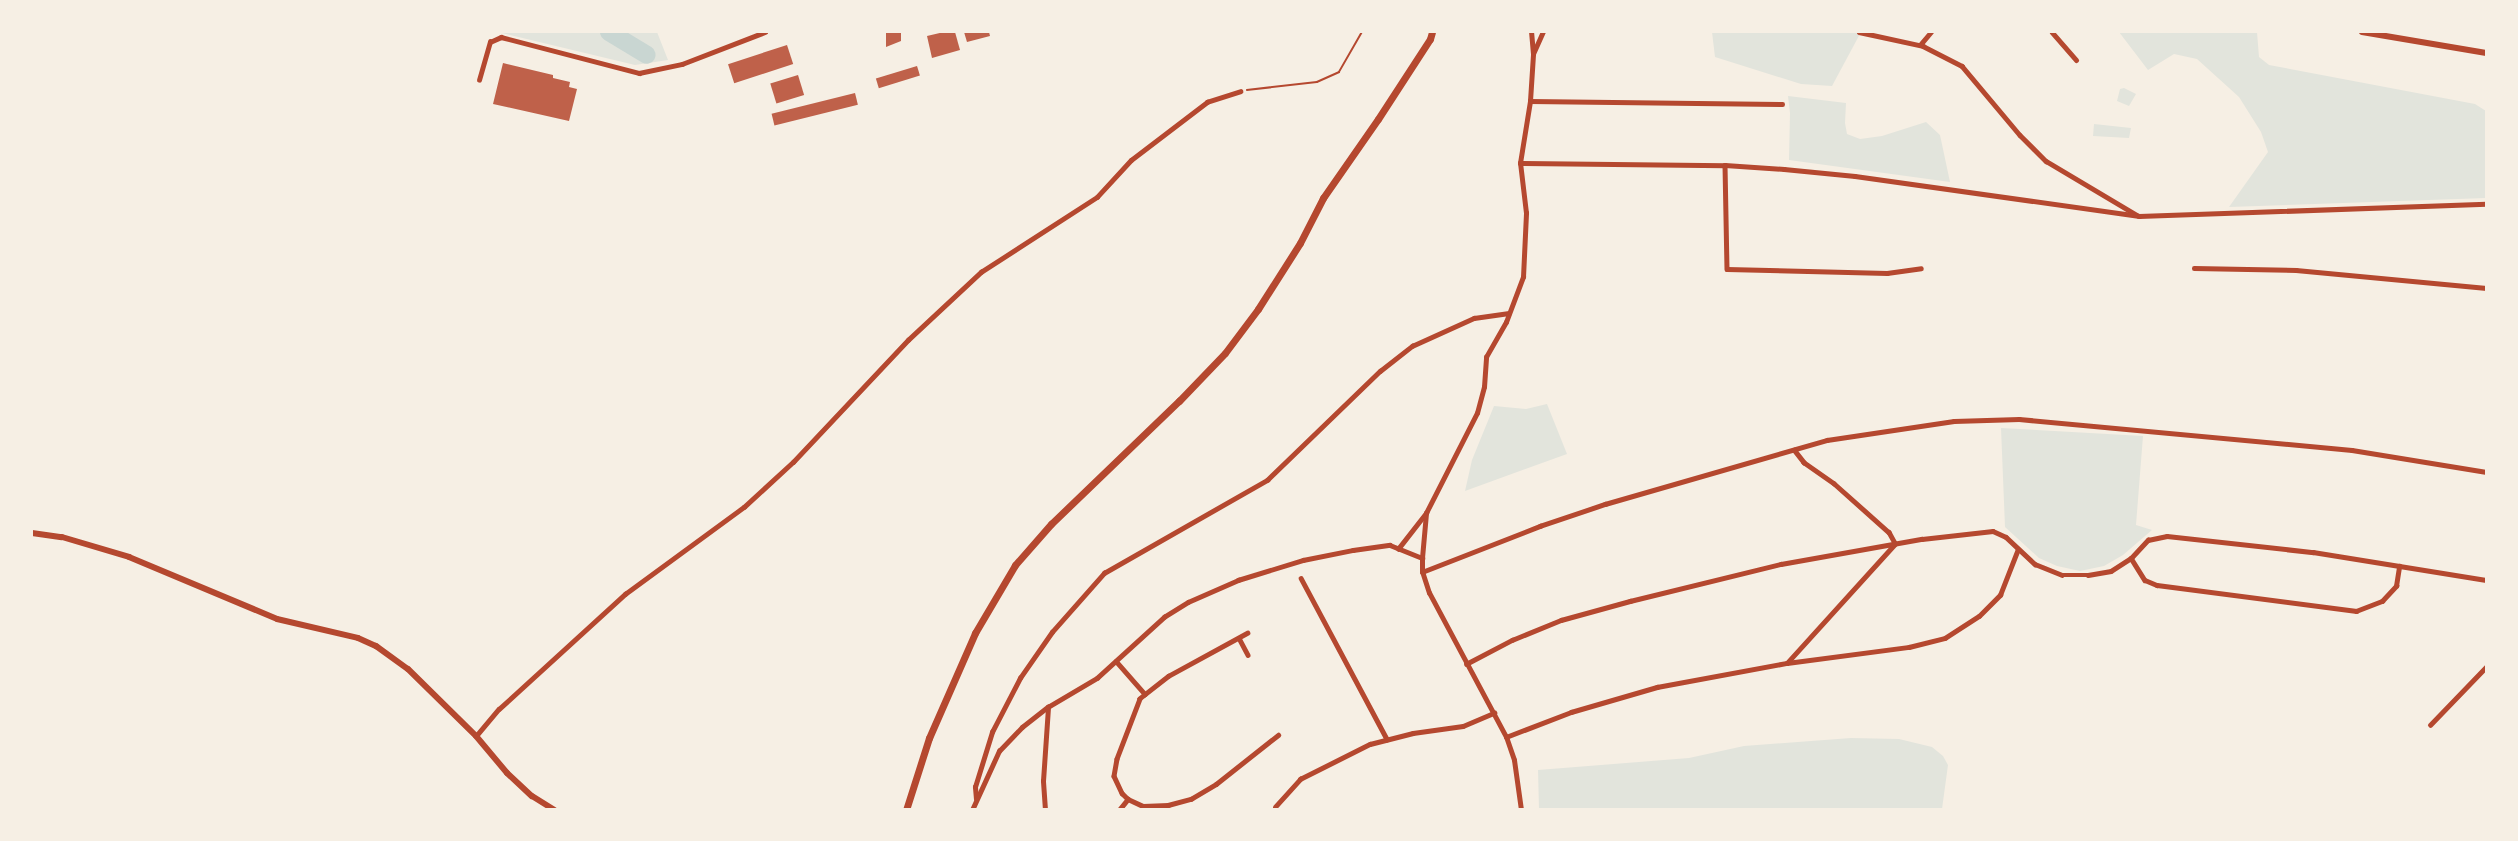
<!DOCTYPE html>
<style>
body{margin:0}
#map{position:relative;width:2518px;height:841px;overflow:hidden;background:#f6efe4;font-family:"Golos Text",sans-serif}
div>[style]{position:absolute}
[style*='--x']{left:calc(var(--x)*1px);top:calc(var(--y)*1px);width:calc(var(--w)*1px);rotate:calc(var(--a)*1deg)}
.green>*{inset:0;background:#e2e4dc}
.river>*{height:18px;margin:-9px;padding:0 9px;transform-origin:9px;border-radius:9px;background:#c9d6d2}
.building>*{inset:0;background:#bf614a;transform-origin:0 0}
.path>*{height:1.5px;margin:-0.75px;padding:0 0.75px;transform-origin:0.75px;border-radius:0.75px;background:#b5482f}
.minor>*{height:4.5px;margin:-2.25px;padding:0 2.25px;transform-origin:2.25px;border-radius:2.25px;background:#b5482f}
.tertiary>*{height:6px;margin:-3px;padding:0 3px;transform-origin:3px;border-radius:3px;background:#b5482f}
.secondary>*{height:7px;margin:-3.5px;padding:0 3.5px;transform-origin:3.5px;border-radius:3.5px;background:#b5482f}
span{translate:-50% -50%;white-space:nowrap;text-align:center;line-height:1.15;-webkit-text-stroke:6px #f6efe4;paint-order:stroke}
.frame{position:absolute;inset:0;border:33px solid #f6efe4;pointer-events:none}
</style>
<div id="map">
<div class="green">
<i style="clip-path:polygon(474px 32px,657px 32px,668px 60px,635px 65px,498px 32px)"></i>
<i style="clip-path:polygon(1712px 32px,1861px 32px,1832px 86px,1801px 84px,1715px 57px)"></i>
<i style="clip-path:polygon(2119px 32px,2257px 32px,2259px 57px,2269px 65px,2475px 104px,2486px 111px,2486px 198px,2229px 207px,2268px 152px,2261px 132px,2239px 97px,2197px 59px,2174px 54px,2148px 70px)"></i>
<i style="clip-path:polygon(2124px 88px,2136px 94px,2129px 106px,2117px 101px,2120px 89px)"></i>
<i style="clip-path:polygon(1788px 96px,1846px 103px,1845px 123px,1847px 134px,1860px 139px,1882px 136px,1926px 122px,1940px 135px,1950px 182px,1789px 160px,1790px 113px)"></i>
<i style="clip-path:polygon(2094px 124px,2131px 128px,2129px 138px,2093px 136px)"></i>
<i style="clip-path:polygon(1547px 404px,1567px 454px,1465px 491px,1472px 460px,1494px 406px,1526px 409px)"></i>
<i style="clip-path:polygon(2001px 428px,2143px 436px,2136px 525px,2152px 530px,2123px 555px,2104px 566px,2080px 571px,2057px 566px,2039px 558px,2005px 527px)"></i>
<i style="clip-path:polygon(1851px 738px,1899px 739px,1932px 747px,1943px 756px,1948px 765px,1942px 809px,1539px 809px,1538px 770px,1689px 758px,1744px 746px)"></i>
</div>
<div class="river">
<i style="--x:609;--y:32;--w:44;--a:31.2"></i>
</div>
<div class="building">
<i style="clip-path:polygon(886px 32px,901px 32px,901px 41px,886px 47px)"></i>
<i style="clip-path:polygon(944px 32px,955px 32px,960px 50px,932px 58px,927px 36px)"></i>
<i style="clip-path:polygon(964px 32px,989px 32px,990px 36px,967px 42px)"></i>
<i style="left:787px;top:45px;width:20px;height:62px;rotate:72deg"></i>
<i style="clip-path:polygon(503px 63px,553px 75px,553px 78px,570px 82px,569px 87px,577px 89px,569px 121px,493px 104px)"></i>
<i style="left:917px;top:66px;width:10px;height:43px;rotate:73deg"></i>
<i style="left:798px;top:75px;width:21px;height:29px;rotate:73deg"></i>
<i style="left:855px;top:93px;width:12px;height:86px;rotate:76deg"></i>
</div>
<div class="path">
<i style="--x:1247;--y:90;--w:70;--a:-6.5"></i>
<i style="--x:1317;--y:82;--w:24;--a:-24"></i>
<i style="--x:1339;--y:72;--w:46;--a:-60.1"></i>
</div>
<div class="minor">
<i style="--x:1859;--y:32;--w:66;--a:12.3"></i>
<i style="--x:1923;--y:46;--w:44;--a:27.1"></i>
<i style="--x:1962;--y:66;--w:90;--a:50"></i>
<i style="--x:2020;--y:135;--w:37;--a:45"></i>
<i style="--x:2046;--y:161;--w:106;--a:30.7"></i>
<i style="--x:2052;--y:32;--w:37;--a:49"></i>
<i style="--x:1920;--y:45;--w:17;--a:-50"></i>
<i style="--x:1533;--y:54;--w:24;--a:-66"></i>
<i style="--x:479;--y:80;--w:40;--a:-74"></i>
<i style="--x:490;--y:42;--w:12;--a:-24"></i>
<i style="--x:501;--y:37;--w:143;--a:14.6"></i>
<i style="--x:639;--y:73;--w:44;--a:-11.8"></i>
<i style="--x:682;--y:64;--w:89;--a:-21.1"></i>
<i style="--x:1530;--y:101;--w:252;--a:0.7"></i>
<i style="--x:1520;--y:163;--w:205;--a:0.6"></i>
<i style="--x:1725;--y:165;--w:59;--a:3.9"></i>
<i style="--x:1784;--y:169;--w:71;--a:5.6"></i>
<i style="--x:1855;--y:176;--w:287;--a:8"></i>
<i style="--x:2139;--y:216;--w:347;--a:-2"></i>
<i style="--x:1725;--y:165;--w:104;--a:88.9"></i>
<i style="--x:1727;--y:269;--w:160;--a:1.4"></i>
<i style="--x:1887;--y:273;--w:34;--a:-8"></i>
<i style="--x:2194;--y:268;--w:102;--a:1.1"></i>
<i style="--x:2296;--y:270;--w:191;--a:5.4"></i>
<i style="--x:1398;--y:549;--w:46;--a:-52.1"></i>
<i style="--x:2131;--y:558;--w:26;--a:58"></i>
<i style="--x:2145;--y:580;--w:13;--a:23"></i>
<i style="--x:2157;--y:585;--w:201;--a:7.4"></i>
<i style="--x:2356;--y:611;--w:28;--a:-21"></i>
<i style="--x:2382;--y:601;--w:21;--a:-47"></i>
<i style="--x:2396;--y:586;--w:20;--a:-81"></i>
<i style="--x:1422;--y:572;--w:127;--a:-21.3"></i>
<i style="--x:1540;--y:526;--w:69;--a:-18.7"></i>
<i style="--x:1605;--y:504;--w:231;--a:-16.1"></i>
<i style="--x:1827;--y:440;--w:128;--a:-8.5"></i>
<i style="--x:1954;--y:421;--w:65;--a:-1.8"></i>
<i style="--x:2019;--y:419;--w:334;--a:5.3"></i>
<i style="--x:2352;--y:450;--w:136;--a:9.3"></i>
<i style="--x:1301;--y:578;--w:183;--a:61.9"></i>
<i style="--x:1248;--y:633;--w:90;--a:151.4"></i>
<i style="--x:1169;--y:676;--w:37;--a:142"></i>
<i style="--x:1140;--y:699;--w:64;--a:111"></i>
<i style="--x:1117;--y:759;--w:17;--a:100"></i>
<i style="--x:1114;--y:776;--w:19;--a:65"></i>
<i style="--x:1122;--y:793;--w:8;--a:45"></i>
<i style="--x:1128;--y:799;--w:17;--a:25"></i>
<i style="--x:1143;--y:806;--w:25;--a:-2"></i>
<i style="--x:1168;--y:805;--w:24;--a:-15"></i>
<i style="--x:1191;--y:799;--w:29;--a:-31"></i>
<i style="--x:1216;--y:784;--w:79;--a:-38.3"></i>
<i style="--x:1239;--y:638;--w:19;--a:62"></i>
<i style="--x:1116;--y:661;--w:44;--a:48.7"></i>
<i style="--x:1787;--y:663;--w:161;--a:-47.8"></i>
<i style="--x:1895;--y:544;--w:13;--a:-119"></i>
<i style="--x:1889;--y:533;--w:74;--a:-138.3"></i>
<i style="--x:1834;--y:484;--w:37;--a:-145"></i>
<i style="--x:1804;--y:463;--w:16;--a:-128"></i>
<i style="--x:1466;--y:664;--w:52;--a:-27.6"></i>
<i style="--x:1512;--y:640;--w:53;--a:-22.2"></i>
<i style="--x:1561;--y:620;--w:72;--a:-15.4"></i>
<i style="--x:1630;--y:601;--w:155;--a:-13.8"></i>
<i style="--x:1781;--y:564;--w:143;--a:-10.1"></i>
<i style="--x:1922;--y:539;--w:71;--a:-6.4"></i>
<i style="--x:1993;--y:531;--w:14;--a:25"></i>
<i style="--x:2006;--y:537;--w:40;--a:43"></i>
<i style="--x:2035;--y:564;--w:29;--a:22"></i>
<i style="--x:2062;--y:575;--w:26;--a:0"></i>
<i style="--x:2088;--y:575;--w:23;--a:-10"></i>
<i style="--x:2111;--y:571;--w:24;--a:-33"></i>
<i style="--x:2131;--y:558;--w:25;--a:-47"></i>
<i style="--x:2148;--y:540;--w:19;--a:-12"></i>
<i style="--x:2167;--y:536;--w:147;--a:6.3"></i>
<i style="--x:2313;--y:552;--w:175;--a:9.2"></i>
<i style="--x:2430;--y:725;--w:81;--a:-46"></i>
<i style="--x:476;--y:736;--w:35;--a:-50"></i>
<i style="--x:499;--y:709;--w:171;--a:-42.4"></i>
<i style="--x:625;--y:594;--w:147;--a:-36.2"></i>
<i style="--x:744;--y:507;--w:67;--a:-42.6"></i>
<i style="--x:793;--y:462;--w:168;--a:-46.7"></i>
<i style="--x:908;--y:340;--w:100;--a:-43"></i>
<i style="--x:981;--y:272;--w:138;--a:-32.9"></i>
<i style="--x:1097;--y:197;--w:50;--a:-47.4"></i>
<i style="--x:1131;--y:160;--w:96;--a:-37.3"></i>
<i style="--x:1207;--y:102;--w:35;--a:-18"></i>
<i style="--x:1506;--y:737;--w:70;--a:-21"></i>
<i style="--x:1571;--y:712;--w:90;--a:-16.2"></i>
<i style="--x:1657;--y:687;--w:132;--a:-10.5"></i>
<i style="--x:1787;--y:663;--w:123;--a:-7.5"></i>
<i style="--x:1909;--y:647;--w:37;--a:-14"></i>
<i style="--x:1945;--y:638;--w:40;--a:-32.9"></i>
<i style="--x:1979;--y:616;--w:30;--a:-45"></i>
<i style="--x:2000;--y:595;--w:49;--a:-68.6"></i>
<i style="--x:976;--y:799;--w:12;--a:-95"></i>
<i style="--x:975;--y:787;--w:58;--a:-72.8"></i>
<i style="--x:992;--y:732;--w:61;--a:-62.6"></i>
<i style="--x:1020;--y:678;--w:56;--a:-55.2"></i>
<i style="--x:1052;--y:632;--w:79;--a:-48.6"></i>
<i style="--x:1104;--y:573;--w:188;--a:-29.7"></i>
<i style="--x:1267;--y:480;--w:157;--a:-44"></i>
<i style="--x:1380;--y:371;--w:41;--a:-38"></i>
<i style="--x:1412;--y:346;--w:68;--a:-24.3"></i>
<i style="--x:1474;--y:318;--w:35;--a:-8"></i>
<i style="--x:1275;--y:807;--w:38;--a:-48"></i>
<i style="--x:1300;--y:779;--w:78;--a:-26.6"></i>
<i style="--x:1370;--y:744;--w:44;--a:-14.3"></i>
<i style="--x:1413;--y:733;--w:50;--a:-8"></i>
<i style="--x:1463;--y:726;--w:34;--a:-23"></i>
<i style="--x:972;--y:810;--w:65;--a:-65.4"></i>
<i style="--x:999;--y:751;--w:33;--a:-46"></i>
<i style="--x:1022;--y:727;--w:33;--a:-38"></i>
<i style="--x:1048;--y:707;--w:57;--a:-30.6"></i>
<i style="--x:1097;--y:678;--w:91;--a:-42.3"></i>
<i style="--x:1164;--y:617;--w:28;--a:-32"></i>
<i style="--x:1188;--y:602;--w:55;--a:-23.7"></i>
<i style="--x:1238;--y:580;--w:68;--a:-17.1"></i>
<i style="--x:1303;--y:560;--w:51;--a:-11.3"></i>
<i style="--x:1353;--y:550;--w:37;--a:-8"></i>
<i style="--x:1390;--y:545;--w:35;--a:22"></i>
<i style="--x:1045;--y:810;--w:29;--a:-94"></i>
<i style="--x:1043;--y:781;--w:74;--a:-86.1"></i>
<i style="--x:1119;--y:810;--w:14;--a:-51"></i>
<i style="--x:1521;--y:810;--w:50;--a:-98"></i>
<i style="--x:1514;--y:760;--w:24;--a:-109"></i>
<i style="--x:1506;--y:737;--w:163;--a:-118.1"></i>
<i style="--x:1429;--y:593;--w:22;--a:-108"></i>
<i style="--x:1422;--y:572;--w:14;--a:-90"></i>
<i style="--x:1422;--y:558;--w:45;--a:-84.9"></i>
<i style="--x:1426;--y:513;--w:112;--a:-63"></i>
<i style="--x:1477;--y:413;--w:27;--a:-75"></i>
<i style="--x:1484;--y:387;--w:30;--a:-86"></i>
<i style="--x:1486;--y:357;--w:40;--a:-60.3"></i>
<i style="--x:1506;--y:322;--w:48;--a:-69.3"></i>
<i style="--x:1523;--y:277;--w:64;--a:-87.3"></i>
<i style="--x:1526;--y:213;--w:50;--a:-96.8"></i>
<i style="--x:1520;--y:163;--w:63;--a:-80.8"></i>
<i style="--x:1530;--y:101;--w:47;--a:-86.3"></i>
<i style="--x:1533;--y:54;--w:22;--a:-95"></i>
</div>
<div class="tertiary">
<i style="--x:2362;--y:32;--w:126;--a:9.6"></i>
<i style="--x:32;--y:533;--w:30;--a:8"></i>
<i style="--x:62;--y:537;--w:70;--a:16.6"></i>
<i style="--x:129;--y:557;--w:160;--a:22.7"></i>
<i style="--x:277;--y:619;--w:83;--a:13.2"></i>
<i style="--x:358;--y:638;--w:20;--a:24"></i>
<i style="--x:376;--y:646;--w:39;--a:36"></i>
<i style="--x:408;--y:669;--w:95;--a:44.6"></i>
<i style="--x:476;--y:736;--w:48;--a:50"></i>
<i style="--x:507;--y:773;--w:34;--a:43"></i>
<i style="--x:532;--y:796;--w:26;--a:32"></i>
</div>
<div class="secondary">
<i style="--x:906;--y:810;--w:76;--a:-72.3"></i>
<i style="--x:929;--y:738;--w:115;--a:-66.3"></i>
<i style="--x:975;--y:633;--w:79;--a:-59.5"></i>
<i style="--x:1015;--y:565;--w:55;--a:-48.7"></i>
<i style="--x:1051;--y:524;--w:178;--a:-43.9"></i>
<i style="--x:1179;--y:401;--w:66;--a:-46.2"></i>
<i style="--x:1225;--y:353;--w:55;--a:-53.1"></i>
<i style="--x:1258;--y:309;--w:78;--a:-57.5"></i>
<i style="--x:1300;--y:243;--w:51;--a:-62.9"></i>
<i style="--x:1323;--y:198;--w:96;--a:-55.2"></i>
<i style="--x:1378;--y:119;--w:95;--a:-57"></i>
<i style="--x:1430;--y:39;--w:7;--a:-74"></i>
</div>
<div class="frame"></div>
</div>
